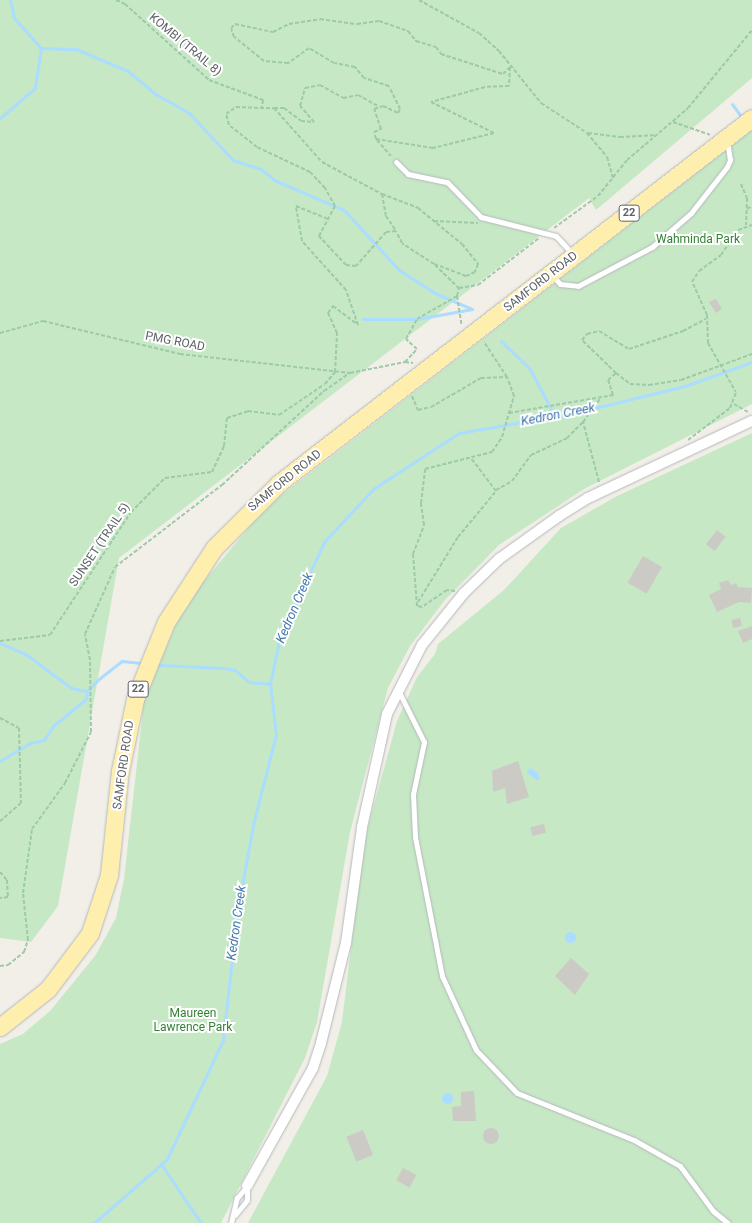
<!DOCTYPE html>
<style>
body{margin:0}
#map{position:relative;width:752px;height:1223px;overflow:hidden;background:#f1efe8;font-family:Roboto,sans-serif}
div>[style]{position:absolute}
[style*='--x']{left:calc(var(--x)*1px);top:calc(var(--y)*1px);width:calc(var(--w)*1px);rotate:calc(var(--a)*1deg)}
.green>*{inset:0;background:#c6e8c5}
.water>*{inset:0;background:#adf}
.round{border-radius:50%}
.stream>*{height:3px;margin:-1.5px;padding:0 1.5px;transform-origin:1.5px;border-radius:1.5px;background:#adf}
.building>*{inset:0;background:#cccac5;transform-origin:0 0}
.path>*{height:2px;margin-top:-1px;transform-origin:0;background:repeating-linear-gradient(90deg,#9dcaa8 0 4px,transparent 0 6px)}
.roads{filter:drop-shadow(0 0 1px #b5b8bc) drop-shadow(0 0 1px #b5b8bc)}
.service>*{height:5px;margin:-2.5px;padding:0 2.5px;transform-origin:2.5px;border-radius:2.5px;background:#fff}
.minor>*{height:10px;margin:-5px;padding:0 5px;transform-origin:5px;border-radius:5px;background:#fff}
.primary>*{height:17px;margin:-8.5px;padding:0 8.5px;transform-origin:8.5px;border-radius:8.5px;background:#ffefaf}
.path-bridge>*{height:2px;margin-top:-1px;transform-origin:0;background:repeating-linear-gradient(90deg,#9dcaa8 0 4px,transparent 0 6px)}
span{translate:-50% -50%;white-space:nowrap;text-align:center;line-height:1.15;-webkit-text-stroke:4px #fff;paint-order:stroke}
.shield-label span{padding:1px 3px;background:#fff;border:1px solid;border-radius:3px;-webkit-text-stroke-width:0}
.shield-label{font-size:11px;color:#5f6368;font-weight:700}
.street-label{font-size:12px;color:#5f6368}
.park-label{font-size:12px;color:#338234}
.water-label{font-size:13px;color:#4078ac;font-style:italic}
</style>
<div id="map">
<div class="green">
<i style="clip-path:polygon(0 0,752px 0,752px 78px,596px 210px,589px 198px,119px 558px,58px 906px,31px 942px,0 938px)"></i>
<i style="clip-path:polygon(752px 130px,752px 404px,584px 489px,499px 545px,445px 600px,410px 646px,388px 688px,350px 832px,317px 1022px,305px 1058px,221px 1223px,0 1223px,0 1044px,23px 1034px,50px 1011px,95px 956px,116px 918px,124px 879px,144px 701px,184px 605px,251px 525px,278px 498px)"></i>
<i style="clip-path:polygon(752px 433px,752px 1223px,248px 1223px,327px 1076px,342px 1022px,364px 841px,397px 721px,417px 677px,435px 654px,438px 644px,504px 590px,561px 528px,617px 496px)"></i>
</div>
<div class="water">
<i style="clip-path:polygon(530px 768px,537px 772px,540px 779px,536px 780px,527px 772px)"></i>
<i class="round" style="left:564.5px;top:931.5px;width:11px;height:11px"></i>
<i class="round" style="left:441.5px;top:1092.5px;width:11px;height:11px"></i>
</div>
<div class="stream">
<i style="--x:10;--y:0;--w:18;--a:77"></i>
<i style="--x:14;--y:18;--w:40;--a:48"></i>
<i style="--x:41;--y:48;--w:35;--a:2"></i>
<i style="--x:76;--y:49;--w:56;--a:22.9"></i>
<i style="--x:128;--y:71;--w:38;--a:40"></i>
<i style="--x:157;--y:95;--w:37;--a:29"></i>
<i style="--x:189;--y:113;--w:64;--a:46.9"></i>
<i style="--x:233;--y:160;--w:29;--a:18"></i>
<i style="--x:261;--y:169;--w:17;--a:40"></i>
<i style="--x:274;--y:180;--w:76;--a:23.2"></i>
<i style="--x:344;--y:210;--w:81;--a:47.5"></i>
<i style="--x:399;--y:270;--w:43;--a:32.6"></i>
<i style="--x:435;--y:293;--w:40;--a:23.4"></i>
<i style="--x:732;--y:104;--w:17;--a:54"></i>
<i style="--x:0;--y:118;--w:46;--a:-40.6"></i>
<i style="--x:35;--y:88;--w:40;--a:-81.5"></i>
<i style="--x:363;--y:319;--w:54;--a:0"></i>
<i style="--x:417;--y:319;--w:56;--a:-10.3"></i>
<i style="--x:501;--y:341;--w:40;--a:44"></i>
<i style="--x:530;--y:369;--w:54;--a:62.5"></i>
<i style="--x:0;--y:643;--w:30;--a:24"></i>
<i style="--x:27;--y:655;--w:55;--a:36.9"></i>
<i style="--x:71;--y:688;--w:16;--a:11"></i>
<i style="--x:159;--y:665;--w:65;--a:2.6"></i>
<i style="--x:224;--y:668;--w:11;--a:10"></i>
<i style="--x:235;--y:670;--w:18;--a:41"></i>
<i style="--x:249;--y:682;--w:21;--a:5"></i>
<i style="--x:0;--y:761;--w:35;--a:-31"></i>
<i style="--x:30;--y:743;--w:14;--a:-12"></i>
<i style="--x:44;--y:740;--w:17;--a:-57"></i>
<i style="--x:53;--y:726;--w:43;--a:-39.3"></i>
<i style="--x:86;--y:699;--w:8;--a:-83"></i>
<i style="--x:87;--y:691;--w:18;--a:-45"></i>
<i style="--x:100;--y:678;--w:28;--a:-38"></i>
<i style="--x:122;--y:661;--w:19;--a:6"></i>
<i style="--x:161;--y:1164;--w:71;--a:55.9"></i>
<i style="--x:94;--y:1223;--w:97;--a:-41.2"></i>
<i style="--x:167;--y:1159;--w:132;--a:-64.8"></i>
<i style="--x:223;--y:1040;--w:128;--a:-83.7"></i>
<i style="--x:237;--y:913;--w:89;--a:-79.7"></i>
<i style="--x:253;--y:825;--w:94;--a:-75.8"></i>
<i style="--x:276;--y:734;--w:50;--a:-96.8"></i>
<i style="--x:270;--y:684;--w:48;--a:-78"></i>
<i style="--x:280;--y:637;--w:105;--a:-65.1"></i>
<i style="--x:324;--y:542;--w:72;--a:-47.2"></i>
<i style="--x:373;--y:489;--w:103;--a:-33.1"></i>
<i style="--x:459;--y:433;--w:117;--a:-9.9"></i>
<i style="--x:574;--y:413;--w:114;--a:-13.7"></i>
<i style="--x:685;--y:386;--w:71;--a:-19.7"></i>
</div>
<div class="building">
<i style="clip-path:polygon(716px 299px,722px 309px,716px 313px,709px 302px)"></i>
<i style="left:717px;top:530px;width:11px;height:18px;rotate:38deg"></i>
<i style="left:643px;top:556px;width:22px;height:31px;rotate:30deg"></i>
<i style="clip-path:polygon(728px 580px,731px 585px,736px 583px,738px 587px,752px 588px,751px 603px,739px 602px,717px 612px,709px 595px,721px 589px,719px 583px)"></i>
<i style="left:740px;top:618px;width:8px;height:9px;rotate:76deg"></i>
<i style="clip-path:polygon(752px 626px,752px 639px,743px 643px,738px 631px)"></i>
<i style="clip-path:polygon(518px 761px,529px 797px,507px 804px,505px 788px,493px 792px,492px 771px)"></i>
<i style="left:544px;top:824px;width:9px;height:14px;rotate:77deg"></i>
<i style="clip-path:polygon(571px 958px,589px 974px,575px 995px,555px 976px)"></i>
<i style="clip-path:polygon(474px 1091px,476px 1121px,453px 1121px,452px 1107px,461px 1106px,461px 1092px)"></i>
<i class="round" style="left:483px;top:1128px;width:16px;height:16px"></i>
<i style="left:363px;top:1130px;width:27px;height:18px;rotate:68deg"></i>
<i style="left:403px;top:1168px;width:15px;height:14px;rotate:28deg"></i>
</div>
<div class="path">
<i style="--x:116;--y:0;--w:10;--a:24"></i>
<i style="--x:125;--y:4;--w:113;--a:42.1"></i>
<i style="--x:209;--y:80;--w:58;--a:20.3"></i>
<i style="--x:263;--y:100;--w:7;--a:98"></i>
<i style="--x:419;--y:0;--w:68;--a:28.8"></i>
<i style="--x:479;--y:33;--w:27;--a:42"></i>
<i style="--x:499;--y:51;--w:67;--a:51.1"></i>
<i style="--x:541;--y:103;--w:55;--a:33.1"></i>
<i style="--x:587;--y:133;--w:31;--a:50"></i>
<i style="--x:607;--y:157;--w:22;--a:74"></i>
<i style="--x:320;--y:19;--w:37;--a:8"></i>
<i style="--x:357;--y:24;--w:22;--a:-8"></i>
<i style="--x:379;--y:21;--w:31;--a:19"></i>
<i style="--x:408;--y:31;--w:13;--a:51"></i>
<i style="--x:416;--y:41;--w:21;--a:17"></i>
<i style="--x:436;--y:47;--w:9;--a:54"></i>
<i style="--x:441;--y:54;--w:65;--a:17.9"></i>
<i style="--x:503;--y:74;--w:10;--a:-45"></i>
<i style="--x:510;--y:67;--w:19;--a:93"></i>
<i style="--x:509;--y:86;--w:24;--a:178"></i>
<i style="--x:485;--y:87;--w:56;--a:164.5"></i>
<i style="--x:431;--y:102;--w:70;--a:26.2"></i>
<i style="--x:494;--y:133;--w:63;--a:166.2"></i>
<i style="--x:433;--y:148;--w:58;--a:-171"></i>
<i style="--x:376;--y:139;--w:7;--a:-106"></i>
<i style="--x:374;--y:132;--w:8;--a:-23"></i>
<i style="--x:381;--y:129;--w:21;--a:-109"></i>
<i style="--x:374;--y:109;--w:9;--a:-18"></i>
<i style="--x:383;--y:106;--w:17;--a:25"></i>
<i style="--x:398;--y:113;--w:4;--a:-63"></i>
<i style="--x:400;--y:109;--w:25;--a:-116"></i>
<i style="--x:389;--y:86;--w:26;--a:-162"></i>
<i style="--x:364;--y:78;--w:14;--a:-129"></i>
<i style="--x:355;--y:67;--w:21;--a:-169"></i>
<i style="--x:334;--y:63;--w:29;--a:-149"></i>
<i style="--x:309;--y:48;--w:26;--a:144"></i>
<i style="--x:288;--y:63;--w:24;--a:-175"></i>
<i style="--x:264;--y:61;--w:38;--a:-141"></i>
<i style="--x:234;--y:37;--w:9;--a:-108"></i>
<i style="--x:231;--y:28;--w:6;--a:-45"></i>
<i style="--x:235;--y:24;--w:39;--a:12"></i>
<i style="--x:273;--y:32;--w:18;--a:-27"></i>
<i style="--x:289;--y:24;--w:31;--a:-9"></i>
<i style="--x:236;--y:107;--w:38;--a:2"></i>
<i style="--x:274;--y:108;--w:72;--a:48.4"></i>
<i style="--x:322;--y:162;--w:68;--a:28.1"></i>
<i style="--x:382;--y:194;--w:39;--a:21"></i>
<i style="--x:418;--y:208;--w:57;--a:39.3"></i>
<i style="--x:462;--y:244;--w:26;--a:51"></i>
<i style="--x:478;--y:264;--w:9;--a:111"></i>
<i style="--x:475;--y:272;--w:10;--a:156"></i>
<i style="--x:466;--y:276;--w:34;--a:-159"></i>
<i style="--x:434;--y:264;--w:38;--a:-147"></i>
<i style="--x:402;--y:243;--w:13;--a:-117"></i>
<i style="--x:396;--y:231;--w:10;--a:174"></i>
<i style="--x:386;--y:232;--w:45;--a:131.4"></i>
<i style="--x:356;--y:266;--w:10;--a:-174"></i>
<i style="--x:346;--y:265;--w:40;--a:-133"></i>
<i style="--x:319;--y:236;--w:34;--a:-62"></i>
<i style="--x:335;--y:206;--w:21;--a:-119"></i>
<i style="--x:325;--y:188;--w:22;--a:-133"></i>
<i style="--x:310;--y:172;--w:59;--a:-154.7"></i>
<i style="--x:257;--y:147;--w:36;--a:-142"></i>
<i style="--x:229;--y:125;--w:11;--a:-105"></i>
<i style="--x:226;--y:114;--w:12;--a:-35"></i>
<i style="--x:274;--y:108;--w:10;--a:0"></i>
<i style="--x:284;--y:108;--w:21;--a:37"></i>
<i style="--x:301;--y:121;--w:13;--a:4"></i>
<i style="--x:314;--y:122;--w:21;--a:-131"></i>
<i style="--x:300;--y:106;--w:19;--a:-74"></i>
<i style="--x:305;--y:88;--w:15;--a:-11"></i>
<i style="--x:320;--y:85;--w:26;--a:29"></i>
<i style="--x:343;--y:98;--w:15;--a:-11"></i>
<i style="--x:358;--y:95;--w:23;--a:29"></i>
<i style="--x:673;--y:122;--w:39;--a:19"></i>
<i style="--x:588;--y:133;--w:32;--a:7"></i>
<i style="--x:620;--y:137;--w:34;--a:-3"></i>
<i style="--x:377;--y:140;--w:21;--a:49"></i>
<i style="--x:741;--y:184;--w:15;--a:67"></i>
<i style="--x:747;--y:198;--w:27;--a:92"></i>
<i style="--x:382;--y:194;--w:22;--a:80"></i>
<i style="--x:386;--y:216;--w:18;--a:56"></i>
<i style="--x:747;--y:209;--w:6;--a:-31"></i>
<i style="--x:434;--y:221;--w:44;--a:2.6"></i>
<i style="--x:554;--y:228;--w:54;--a:-36"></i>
<i style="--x:598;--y:196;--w:46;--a:-51.1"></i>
<i style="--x:627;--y:160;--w:80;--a:-40.4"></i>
<i style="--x:688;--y:108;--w:101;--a:-50.6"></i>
<i style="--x:435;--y:265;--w:33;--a:44"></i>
<i style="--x:457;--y:296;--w:30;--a:81"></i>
<i style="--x:0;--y:333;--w:45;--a:-15.6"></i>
<i style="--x:43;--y:321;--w:141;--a:13.5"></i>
<i style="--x:180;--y:354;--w:171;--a:6.4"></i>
<i style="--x:708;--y:343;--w:28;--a:-92"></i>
<i style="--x:707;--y:315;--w:36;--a:-114"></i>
<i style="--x:692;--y:282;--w:13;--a:-58"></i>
<i style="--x:699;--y:271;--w:27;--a:-36"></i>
<i style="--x:721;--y:255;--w:30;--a:-56"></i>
<i style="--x:738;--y:230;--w:15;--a:-20"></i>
<i style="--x:405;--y:362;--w:8;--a:7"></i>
<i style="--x:616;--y:373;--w:47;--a:-135.9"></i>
<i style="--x:582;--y:340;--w:8;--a:-50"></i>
<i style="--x:587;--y:334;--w:12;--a:-14"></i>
<i style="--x:599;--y:331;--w:35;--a:31"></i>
<i style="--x:629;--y:349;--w:57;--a:-18.4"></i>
<i style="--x:683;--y:331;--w:26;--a:-28"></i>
<i style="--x:412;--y:396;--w:15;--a:67"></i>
<i style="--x:418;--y:410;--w:13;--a:-13"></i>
<i style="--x:431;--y:407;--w:58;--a:-30.1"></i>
<i style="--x:481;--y:378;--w:26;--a:-2"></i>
<i style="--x:734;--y:404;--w:16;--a:30"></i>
<i style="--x:509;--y:413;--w:106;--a:-9.8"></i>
<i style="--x:613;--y:395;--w:16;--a:-108"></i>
<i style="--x:608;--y:380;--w:11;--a:-41"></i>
<i style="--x:616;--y:373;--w:18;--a:38"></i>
<i style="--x:630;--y:384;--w:19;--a:3"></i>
<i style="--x:649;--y:385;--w:32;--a:-9"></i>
<i style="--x:681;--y:380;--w:76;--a:-20.1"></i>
<i style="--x:688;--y:440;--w:53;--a:-37.3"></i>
<i style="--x:730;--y:408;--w:17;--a:-69"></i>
<i style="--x:599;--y:482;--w:62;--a:-104.9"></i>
<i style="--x:583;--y:422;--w:29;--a:-54"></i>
<i style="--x:496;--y:490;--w:18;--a:-29"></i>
<i style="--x:512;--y:481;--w:32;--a:-54"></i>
<i style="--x:531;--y:455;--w:40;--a:-25"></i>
<i style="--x:567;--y:438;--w:23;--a:-45"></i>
<i style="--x:455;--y:591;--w:8;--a:-173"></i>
<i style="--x:447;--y:590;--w:30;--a:146"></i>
<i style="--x:422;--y:607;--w:5;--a:-169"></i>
<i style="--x:417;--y:606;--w:52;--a:-94.4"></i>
<i style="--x:413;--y:554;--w:31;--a:-69"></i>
<i style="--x:424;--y:525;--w:22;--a:-98"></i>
<i style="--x:421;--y:503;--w:34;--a:-83"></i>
<i style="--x:425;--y:469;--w:69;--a:-14.2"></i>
<i style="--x:492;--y:452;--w:18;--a:-56"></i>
<i style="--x:502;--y:437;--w:43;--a:-73.7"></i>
<i style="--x:514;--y:396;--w:20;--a:-110"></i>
<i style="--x:507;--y:377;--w:42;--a:-123.3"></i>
<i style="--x:418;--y:602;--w:76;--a:-58.4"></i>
<i style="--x:458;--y:537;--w:60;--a:-50.4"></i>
<i style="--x:496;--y:491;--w:41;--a:-127.1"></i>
<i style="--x:0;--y:641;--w:50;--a:-6.8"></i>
<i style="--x:50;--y:635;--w:147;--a:-56.6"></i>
<i style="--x:131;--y:512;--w:48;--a:-45"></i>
<i style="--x:165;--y:478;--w:47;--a:-7.3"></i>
<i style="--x:212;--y:472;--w:29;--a:-65"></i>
<i style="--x:224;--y:446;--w:28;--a:-84"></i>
<i style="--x:227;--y:418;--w:22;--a:-18"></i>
<i style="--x:248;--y:411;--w:31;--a:7"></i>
<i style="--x:279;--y:415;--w:55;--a:-34"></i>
<i style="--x:325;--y:384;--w:16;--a:-50"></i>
<i style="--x:335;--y:372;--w:39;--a:-87"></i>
<i style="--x:337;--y:333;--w:22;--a:-114"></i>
<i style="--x:328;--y:313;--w:9;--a:-54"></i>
<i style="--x:333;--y:306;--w:31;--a:37"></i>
<i style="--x:358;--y:325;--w:37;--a:-109"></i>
<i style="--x:346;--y:290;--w:66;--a:-131.9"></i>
<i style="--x:302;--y:241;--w:36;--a:-100"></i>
<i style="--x:296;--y:206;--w:35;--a:22"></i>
<i style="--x:0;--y:718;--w:21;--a:28"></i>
<i style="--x:19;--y:728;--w:75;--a:88.5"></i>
<i style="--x:21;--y:803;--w:28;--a:139"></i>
<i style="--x:0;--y:872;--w:11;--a:49"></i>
<i style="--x:7;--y:880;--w:17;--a:87"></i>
<i style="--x:8;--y:897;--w:8;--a:173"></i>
<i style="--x:0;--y:966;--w:8;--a:-7"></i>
<i style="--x:8;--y:965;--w:21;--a:-39"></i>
<i style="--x:24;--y:952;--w:13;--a:-72"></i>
<i style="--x:28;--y:940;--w:47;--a:-96.1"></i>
<i style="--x:23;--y:893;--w:65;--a:-82"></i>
<i style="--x:32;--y:829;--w:57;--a:-54.3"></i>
<i style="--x:65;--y:783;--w:57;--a:-63"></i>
<i style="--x:91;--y:732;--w:72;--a:-90.8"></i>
<i style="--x:90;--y:660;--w:26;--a:-101"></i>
<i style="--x:85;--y:634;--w:73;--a:-65.9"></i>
<i style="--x:115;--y:567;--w:135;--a:-37.5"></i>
<i style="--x:222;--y:485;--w:139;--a:-42.7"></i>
<i style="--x:324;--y:391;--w:32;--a:-35"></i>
<i style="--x:350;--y:373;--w:56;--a:-11.3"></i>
<i style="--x:405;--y:362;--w:18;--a:-47"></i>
<i style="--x:417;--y:349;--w:15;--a:-138"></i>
<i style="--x:406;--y:339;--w:23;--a:-61"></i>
<i style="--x:417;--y:319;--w:46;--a:-29.9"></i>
<i style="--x:457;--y:296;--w:8;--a:-76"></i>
<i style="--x:459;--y:288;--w:19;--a:-9"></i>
<i style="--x:478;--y:285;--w:77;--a:-37.6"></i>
</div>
<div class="roads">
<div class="service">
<i style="--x:396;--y:162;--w:17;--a:45"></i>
<i style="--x:408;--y:174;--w:40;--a:12"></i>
<i style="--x:447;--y:182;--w:49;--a:45.8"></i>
<i style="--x:481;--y:217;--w:77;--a:14.2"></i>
<i style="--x:556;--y:236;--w:25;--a:47"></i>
<i style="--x:552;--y:275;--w:12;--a:48"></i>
<i style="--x:560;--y:284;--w:18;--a:6"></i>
<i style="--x:578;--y:286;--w:84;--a:-27.8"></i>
<i style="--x:652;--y:247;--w:52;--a:-41.1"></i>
<i style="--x:691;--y:213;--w:58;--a:-52"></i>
<i style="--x:727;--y:167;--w:8;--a:-67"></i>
<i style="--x:730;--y:160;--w:20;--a:-99"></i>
<i style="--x:399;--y:692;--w:56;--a:63.4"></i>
<i style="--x:424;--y:742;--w:53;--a:101.9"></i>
<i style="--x:413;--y:794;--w:43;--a:87.3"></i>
<i style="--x:415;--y:837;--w:142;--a:79"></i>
<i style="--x:442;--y:976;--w:81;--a:65.3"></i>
<i style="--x:476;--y:1050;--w:59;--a:46.4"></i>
<i style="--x:517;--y:1093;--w:126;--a:21.9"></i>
<i style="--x:634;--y:1140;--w:53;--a:29.5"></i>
<i style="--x:680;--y:1166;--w:56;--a:53.7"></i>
<i style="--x:713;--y:1211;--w:19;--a:39"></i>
<i style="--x:235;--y:1215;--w:19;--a:-51"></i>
<i style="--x:247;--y:1200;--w:14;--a:-90"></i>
<i style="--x:231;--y:1223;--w:26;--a:-77"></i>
<i style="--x:237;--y:1198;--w:16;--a:-50"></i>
</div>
<div class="minor">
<i style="--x:247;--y:1186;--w:135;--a:-60.8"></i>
<i style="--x:313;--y:1068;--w:26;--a:-72"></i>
<i style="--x:321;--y:1043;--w:103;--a:-76"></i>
<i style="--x:346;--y:943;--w:117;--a:-82.1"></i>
<i style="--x:362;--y:827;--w:116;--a:-77.5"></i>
<i style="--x:387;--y:714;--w:77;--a:-63.1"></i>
<i style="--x:422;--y:645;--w:67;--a:-51.1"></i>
<i style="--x:464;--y:593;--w:49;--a:-44.2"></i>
<i style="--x:499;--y:559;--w:74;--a:-35.6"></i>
<i style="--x:559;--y:516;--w:34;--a:-32"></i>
<i style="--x:588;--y:498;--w:181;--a:-25.2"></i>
</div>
<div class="primary">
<i style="--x:0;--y:1027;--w:61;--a:-38.4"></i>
<i style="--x:48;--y:989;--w:70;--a:-53.1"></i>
<i style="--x:90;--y:933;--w:61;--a:-71.9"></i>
<i style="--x:109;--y:875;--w:105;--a:-84"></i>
<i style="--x:120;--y:771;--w:74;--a:-78.2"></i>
<i style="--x:135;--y:699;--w:83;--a:-68.1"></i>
<i style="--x:166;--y:622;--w:88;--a:-57"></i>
<i style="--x:214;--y:548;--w:92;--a:-45"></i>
<i style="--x:279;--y:483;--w:597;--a:-37.66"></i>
</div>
</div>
<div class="path-bridge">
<i style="--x:708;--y:343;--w:56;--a:60.3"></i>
</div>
<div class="shield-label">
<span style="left:629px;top:213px">22</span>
<span style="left:138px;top:689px">22</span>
</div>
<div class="street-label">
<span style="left:185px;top:45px;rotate:40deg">KOMBI (TRAIL 8)</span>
<span style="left:541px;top:282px;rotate:-38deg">SAMFORD ROAD</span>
<span style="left:175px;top:342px;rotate:11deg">PMG ROAD</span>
<span style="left:285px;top:481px;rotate:-39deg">SAMFORD ROAD</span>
<span style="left:100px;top:545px;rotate:-56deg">SUNSET (TRAIL 5)</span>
<span style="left:124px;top:765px;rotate:-82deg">SAMFORD ROAD</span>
</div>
<div class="park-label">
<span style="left:698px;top:240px">Wahminda Park</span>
<span style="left:193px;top:1021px">Maureen<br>Lawrence Park</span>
</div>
<div class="water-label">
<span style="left:558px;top:415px;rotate:-11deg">Kedron Creek</span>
<span style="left:295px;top:608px;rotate:-67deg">Kedron Creek</span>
<span style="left:237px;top:923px;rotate:-82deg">Kedron Creek</span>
</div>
</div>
